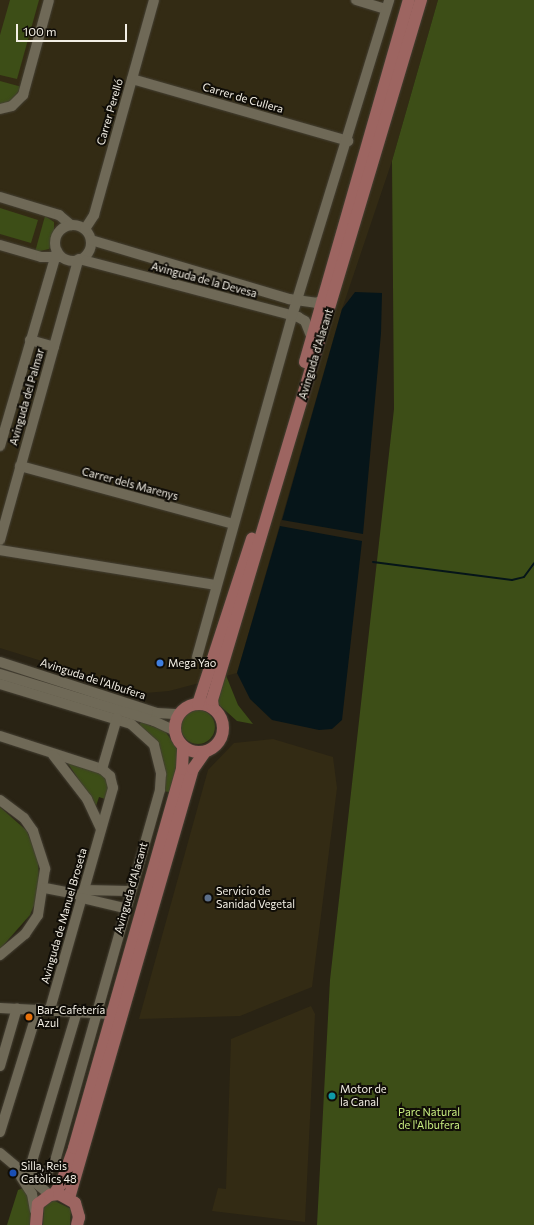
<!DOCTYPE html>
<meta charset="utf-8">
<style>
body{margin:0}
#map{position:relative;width:534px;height:1225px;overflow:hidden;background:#292314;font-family:Commissioner,sans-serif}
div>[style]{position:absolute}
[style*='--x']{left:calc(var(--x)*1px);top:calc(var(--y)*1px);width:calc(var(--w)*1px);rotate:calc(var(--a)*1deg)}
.built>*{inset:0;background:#332b14}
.green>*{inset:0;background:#3d4e17}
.round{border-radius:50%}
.water>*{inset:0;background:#061519}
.stream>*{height:2px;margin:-1px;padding:0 1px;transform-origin:1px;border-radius:1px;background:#061519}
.roads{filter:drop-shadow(0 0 1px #443f33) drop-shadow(0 0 1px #443f33)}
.minor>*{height:10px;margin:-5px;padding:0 5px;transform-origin:5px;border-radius:5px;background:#6f6957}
.minor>.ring{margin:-5px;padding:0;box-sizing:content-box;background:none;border:10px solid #6f6957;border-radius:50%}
.major>*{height:12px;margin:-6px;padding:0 6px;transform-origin:6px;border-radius:6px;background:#9d6561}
.major>.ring{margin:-6px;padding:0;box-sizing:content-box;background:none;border:12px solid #9d6561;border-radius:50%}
.dots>*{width:11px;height:11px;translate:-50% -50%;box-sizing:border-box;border:2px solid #100d07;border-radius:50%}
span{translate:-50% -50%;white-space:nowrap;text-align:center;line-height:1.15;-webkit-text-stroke:4px #100d07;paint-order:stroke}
.street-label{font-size:11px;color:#f3efe5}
.poi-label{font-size:11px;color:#f3efe5}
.left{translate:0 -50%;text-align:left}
.park-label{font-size:11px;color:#c9ee81}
.scale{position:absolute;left:16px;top:24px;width:111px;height:18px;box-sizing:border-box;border:2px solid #f3efe5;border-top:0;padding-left:5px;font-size:12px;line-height:14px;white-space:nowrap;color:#f3efe5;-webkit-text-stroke:3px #100d07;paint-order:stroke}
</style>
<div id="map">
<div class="built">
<i style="clip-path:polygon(0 0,438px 0,392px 161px,342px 309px,237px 673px,169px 691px,145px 693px,0 648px)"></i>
<i style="clip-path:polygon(273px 739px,333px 757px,337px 788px,312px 987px,240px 1016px,139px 1019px,208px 770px,234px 743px)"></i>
<i style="clip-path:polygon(311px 1006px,315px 1014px,305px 1222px,212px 1211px,218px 1188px,226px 1189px,231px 1039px)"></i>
</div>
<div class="green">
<i style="clip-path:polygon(10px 0,39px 0,17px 79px,0 75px,0 35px)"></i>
<i style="clip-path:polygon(438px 0,534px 0,534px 1225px,317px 1225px,330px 980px,394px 409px,392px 161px)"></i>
<i style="clip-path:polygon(0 81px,22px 87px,10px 102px,0 104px)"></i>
<i style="clip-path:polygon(0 208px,38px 220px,31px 243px,0 234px)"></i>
<i style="clip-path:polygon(45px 216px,54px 222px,54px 237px,49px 249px,35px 252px)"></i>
<i style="clip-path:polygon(225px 673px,238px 705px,253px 724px,237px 721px,218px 704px,217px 693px)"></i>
<i class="round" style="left:181px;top:710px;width:34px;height:34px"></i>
<i style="clip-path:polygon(141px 722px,165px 731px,178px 750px,179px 762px,169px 792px,163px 791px,165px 773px,161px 753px,139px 725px)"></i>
<i style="clip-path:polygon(67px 762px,100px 770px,108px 780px,108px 800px,99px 797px,96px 806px)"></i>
<i style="clip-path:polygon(0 807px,27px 831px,38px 860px,39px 880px,38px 896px,30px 915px,0 949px)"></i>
<i style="clip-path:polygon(26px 1187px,34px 1225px,7px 1225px,18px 1190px)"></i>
<i style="clip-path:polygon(53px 1200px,71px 1209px,70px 1225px,43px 1225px,44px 1206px)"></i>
</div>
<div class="water">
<i style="clip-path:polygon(355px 292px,382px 293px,381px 333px,363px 534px,282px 520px,342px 309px)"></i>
<i style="clip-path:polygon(280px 526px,362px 541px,342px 720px,332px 729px,319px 730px,272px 720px,250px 699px,237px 673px)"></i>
</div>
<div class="stream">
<i style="--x:373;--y:562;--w:140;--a:7.4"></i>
<i style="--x:512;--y:580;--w:12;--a:-14"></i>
<i style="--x:524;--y:577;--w:17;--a:-54"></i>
</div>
<div class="roads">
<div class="minor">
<i style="--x:356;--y:0;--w:31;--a:17"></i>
<i style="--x:132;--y:79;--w:225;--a:16"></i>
<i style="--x:0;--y:109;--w:12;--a:-14"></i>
<i style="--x:12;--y:106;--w:16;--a:-45"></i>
<i style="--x:23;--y:95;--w:98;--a:-74.7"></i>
<i style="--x:0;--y:197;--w:62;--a:17"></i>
<i style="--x:59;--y:215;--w:16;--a:40"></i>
<i class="ring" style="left:55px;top:225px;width:26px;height:26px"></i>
<i style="--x:85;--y:229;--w:17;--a:-57"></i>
<i style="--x:94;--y:215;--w:223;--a:-74.4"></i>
<i style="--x:91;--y:240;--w:207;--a:16.6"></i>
<i style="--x:289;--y:299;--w:27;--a:8"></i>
<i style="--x:316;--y:303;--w:8;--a:-23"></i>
<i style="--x:0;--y:245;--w:43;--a:16.3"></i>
<i style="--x:41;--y:257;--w:19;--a:0"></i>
<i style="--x:79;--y:259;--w:227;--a:14.8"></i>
<i style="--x:298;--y:317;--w:8;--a:30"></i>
<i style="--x:305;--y:321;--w:18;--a:68"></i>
<i style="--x:30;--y:340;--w:25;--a:16"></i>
<i style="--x:0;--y:446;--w:203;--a:-73.7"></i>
<i style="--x:20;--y:466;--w:221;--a:15.2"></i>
<i style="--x:0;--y:540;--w:291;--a:-74.4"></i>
<i style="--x:0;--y:550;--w:219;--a:9.2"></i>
<i style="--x:197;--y:657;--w:354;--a:-74.4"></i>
<i style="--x:292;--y:316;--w:331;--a:-72.9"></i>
<i style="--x:0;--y:662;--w:165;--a:18"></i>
<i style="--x:157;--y:713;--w:22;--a:3"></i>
<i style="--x:0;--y:674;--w:161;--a:17"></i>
<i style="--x:154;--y:721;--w:23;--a:25"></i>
<i style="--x:0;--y:684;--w:137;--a:17"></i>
<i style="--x:131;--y:724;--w:31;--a:42"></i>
<i style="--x:154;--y:745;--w:30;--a:76"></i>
<i style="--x:161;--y:774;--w:16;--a:94"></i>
<i style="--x:160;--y:790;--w:389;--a:105.8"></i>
<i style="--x:54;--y:1164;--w:19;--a:133"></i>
<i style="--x:41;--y:1178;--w:12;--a:-160"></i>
<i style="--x:0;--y:736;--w:107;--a:17.9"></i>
<i style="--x:102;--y:769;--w:11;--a:41"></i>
<i style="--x:110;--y:776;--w:12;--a:76"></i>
<i style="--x:113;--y:788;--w:230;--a:105.9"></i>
<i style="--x:53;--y:755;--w:56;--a:52.3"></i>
<i style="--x:87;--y:799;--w:33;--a:65"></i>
<i style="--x:102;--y:769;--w:53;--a:-73.6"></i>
<i style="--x:0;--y:800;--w:30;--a:37"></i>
<i style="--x:24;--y:818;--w:16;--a:55"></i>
<i style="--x:33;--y:831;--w:40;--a:72"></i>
<i style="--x:45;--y:869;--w:47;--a:98.7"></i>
<i style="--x:38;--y:915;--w:23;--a:124"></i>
<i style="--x:25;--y:934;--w:33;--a:140"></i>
<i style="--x:45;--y:888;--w:38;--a:11"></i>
<i style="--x:84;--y:890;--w:45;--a:1.3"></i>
<i style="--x:82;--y:898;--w:43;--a:13.4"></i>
<i style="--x:0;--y:1008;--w:111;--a:3.1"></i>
<i style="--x:0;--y:1066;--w:60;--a:-73.7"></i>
<i style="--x:0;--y:1132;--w:129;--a:-72.8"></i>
<i style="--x:0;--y:1153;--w:65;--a:40"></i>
<i style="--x:21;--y:1177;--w:20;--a:57"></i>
<i style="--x:32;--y:1194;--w:17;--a:80"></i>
<i style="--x:27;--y:1178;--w:174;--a:-73.3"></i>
</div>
<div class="major">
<i style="--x:305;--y:362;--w:377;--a:-74"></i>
<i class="ring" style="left:175px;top:704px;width:36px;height:36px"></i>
<i style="--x:198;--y:704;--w:174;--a:-71.9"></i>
<i style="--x:213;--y:708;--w:8;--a:-97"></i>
<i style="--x:212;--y:700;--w:731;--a:-73.38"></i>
<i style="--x:54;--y:1194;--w:12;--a:-55"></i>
<i style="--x:61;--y:1184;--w:38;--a:-70"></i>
<i style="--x:74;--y:1148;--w:394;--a:-74.1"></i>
<i style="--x:182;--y:769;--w:22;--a:-87"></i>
<i style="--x:69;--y:1198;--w:447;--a:-73.9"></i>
<i style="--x:193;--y:769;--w:21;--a:-55"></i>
<i style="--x:36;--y:1225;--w:21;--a:-85"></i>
<i style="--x:38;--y:1204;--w:15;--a:-37"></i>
<i style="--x:50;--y:1195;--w:9;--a:-6"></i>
<i style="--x:59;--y:1194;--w:18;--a:29"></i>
<i style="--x:75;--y:1203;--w:15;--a:74"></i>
<i style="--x:79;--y:1217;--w:8;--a:104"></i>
</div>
</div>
<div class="dots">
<i style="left:160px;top:663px;background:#3f7fe0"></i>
<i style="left:208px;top:898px;background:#5c6f8a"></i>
<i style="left:29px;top:1017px;background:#e8710a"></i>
<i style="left:332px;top:1096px;background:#0f9aa8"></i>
<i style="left:13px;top:1173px;background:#1a4fb4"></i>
</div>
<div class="street-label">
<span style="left:243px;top:98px;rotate:16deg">Carrer de Cullera</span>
<span style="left:110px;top:112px;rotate:-74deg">Carrer Perelló</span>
<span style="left:204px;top:280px;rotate:15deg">Avinguda de la Devesa</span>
<span style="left:316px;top:354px;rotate:-73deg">Avinguda d'Alacant</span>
<span style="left:27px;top:397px;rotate:-74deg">Avinguda del Palmar</span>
<span style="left:130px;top:484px;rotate:15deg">Carrer dels Marenys</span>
<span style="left:93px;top:679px;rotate:18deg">Avinguda de l'Albufera</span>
<span style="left:131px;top:888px;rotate:-74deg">Avinguda d'Alacant</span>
<span style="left:64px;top:916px;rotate:-74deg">Avinguda de Manuel Broseta</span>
</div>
<div class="poi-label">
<span class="left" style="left:168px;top:663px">Mega Yao</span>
<span class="left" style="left:216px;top:898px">Servicio de<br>Sanidad Vegetal</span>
<span class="left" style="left:37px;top:1017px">Bar-Cafetería<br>Azul</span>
<span class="left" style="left:340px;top:1096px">Motor de<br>la Canal</span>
<span class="left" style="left:21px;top:1173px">Silla, Reis<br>Catòlics 48</span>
</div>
<div class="park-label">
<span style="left:429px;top:1119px">Parc Natural<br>de l'Albufera</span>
</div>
<div class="scale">100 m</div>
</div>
